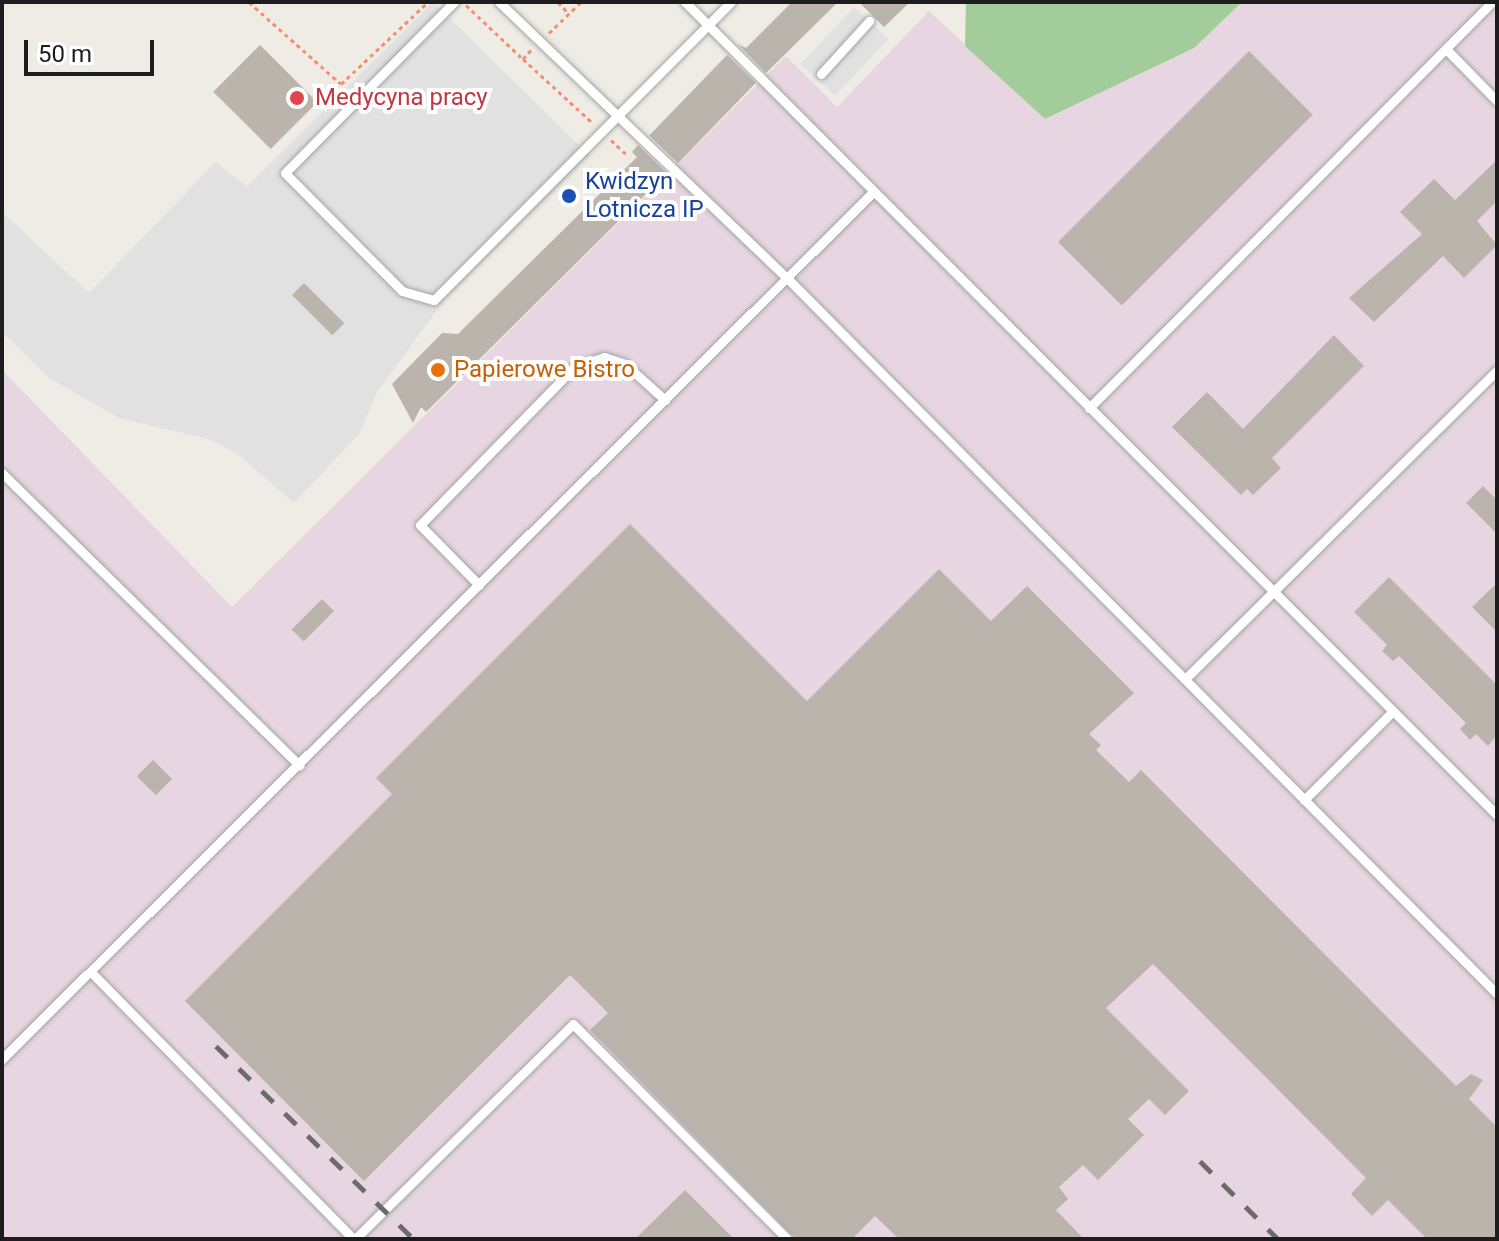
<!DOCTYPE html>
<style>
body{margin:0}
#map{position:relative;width:1499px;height:1241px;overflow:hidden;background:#eeece4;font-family:Roboto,sans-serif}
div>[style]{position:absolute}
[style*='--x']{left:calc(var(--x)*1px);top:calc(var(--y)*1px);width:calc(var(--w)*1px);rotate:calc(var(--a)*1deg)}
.industrial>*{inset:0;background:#e7d6e2}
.forest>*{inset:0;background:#a2cc9a}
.parking>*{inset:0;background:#e1e1e1;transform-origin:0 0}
.building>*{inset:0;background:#bab4ad;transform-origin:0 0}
.path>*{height:3px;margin-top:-1.5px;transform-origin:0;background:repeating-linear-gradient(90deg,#f48e6f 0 4px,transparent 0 8px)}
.roads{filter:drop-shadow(0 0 2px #a4a4a4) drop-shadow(0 0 2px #a4a4a4)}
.service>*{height:9px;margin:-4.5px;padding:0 4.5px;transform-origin:4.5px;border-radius:4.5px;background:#fff}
.rail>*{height:5px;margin-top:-2.5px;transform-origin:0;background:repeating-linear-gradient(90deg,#6b6b6b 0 16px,transparent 0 32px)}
.dots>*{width:22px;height:22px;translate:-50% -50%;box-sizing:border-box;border:4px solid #fff;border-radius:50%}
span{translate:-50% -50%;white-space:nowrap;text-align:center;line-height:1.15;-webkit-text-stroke:8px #fff;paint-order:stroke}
.health-label{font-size:24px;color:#be3a42}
.left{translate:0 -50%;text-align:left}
.transit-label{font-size:24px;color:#164399}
.food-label{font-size:24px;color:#c56008}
.frame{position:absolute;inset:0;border:4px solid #1d1d1d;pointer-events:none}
.scale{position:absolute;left:24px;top:40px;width:130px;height:36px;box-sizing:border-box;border:4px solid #1d1d1d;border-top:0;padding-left:10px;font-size:24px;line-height:28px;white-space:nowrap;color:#1d1d1d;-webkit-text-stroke:6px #fff;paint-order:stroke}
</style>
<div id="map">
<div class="industrial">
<i style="clip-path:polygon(1242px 2px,1497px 2px,1497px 1239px,2px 1239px,2px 370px,232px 607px,786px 56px,837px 107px,929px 11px,1045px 119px,1194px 48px)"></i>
</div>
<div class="forest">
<i style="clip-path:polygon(966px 2px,1242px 2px,1194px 48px,1045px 119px,965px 46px)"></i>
</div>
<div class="parking">
<i style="clip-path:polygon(433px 2px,590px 156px,443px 302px,377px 392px,359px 434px,294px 503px,238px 454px,208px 439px,119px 418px,49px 378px,2px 332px,2px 212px,89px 293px,216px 162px,247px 187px)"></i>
<i style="left:854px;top:7px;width:47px;height:78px;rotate:43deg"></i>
</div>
<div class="building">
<i style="clip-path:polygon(792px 2px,838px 2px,766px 73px,738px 44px,746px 48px)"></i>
<i style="clip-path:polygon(859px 2px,910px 2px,884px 27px)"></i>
<i style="left:260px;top:45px;width:81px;height:66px;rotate:45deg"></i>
<i style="left:1249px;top:51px;width:90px;height:270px;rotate:45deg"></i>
<i style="left:727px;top:55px;width:40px;height:112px;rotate:44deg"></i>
<i style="clip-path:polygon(638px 145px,667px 173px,426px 412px,421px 407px,413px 423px,392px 384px,442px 333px,458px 334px,637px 157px,632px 152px)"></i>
<i style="clip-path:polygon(1497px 160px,1497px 201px,1477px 221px,1497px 245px,1464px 278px,1443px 256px,1374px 322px,1349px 298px,1422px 234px,1400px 212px,1434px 179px,1455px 200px)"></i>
<i style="left:304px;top:283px;width:57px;height:17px;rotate:45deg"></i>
<i style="clip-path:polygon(1334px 335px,1364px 366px,1272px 458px,1281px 468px,1253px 495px,1247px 489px,1241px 495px,1172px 427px,1207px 392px,1243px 429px)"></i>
<i style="clip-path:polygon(1483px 486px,1497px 500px,1497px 534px,1466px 503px)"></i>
<i style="clip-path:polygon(630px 524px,807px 701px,939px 569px,991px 621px,1027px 586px,1134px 693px,1089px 734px,1101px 745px,1096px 750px,1129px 782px,1141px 770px,1456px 1086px,1471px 1074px,1483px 1080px,1469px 1099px,1497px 1127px,1497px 1239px,1427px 1239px,1388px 1200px,1372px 1216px,1351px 1194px,1366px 1178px,1153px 964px,1106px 1008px,1189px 1091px,1165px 1115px,1149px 1099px,1128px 1119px,1144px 1135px,1098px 1180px,1083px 1165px,1059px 1187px,1068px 1199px,1056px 1210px,1084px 1239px,899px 1239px,875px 1216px,852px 1239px,796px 1239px,590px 1030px,608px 1013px,570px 975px,364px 1181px,185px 1001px,392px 794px,376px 778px)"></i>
<i style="clip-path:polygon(1389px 577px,1497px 685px,1497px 735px,1488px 746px,1476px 734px,1470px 740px,1460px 729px,1466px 723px,1399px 656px,1393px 661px,1382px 651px,1387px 645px,1354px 612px)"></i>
<i style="clip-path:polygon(1497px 583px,1497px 632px,1472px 607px)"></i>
<i style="left:322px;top:599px;width:17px;height:43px;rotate:45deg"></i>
<i style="left:153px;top:760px;width:27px;height:23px;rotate:45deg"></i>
<i style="clip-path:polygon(685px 1190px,734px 1239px,635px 1239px)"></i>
</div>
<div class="path">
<i style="--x:238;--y:2;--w:3;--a:0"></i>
<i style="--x:249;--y:2;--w:123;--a:41.7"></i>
<i style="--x:341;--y:84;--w:120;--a:-43.3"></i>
<i style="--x:558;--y:2;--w:16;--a:47"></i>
<i style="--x:466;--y:5;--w:79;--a:43.5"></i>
<i style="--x:523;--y:59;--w:13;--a:-48"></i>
<i style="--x:549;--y:33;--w:45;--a:-44.1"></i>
<i style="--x:523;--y:59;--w:96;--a:42.5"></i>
<i style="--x:611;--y:140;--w:21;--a:43"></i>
</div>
<div class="roads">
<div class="service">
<i style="--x:454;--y:2;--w:240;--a:134.7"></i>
<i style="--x:285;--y:173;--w:166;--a:45.2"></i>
<i style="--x:402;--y:291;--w:33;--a:16"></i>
<i style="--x:434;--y:300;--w:421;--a:-45.1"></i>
<i style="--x:499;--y:2;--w:397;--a:43.8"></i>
<i style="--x:786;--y:277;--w:1010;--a:45.24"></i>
<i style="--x:685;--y:2;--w:1149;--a:45.04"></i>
<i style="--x:1446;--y:49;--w:73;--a:45.6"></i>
<i style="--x:821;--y:74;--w:72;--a:-47.8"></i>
<i style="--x:1089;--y:408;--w:572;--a:-45.21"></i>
<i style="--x:2;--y:473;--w:417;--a:44.5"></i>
<i style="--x:479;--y:585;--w:84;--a:-134.5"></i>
<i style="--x:420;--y:525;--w:221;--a:-45.7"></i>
<i style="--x:574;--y:367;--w:32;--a:-18"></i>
<i style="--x:604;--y:357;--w:22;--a:18"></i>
<i style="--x:625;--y:364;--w:54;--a:42"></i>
<i style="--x:1185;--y:679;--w:439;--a:-44.7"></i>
<i style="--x:1304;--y:800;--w:126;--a:-45"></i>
<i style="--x:92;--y:973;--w:373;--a:45.5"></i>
<i style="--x:2;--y:1059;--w:1230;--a:-44.87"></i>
<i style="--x:355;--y:1239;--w:306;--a:-44.6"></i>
<i style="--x:573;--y:1024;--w:303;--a:45.1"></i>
</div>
</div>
<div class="rail">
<i style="--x:216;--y:1046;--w:277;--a:44.3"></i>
<i style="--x:1200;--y:1161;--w:110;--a:45"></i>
</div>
<div class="dots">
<i style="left:297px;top:98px;background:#e0444e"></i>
<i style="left:569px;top:196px;background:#1a4fb4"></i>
<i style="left:438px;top:370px;background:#e8710a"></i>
</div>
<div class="health-label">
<span class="left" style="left:315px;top:98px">Medycyna pracy</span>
</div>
<div class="transit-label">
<span class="left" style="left:585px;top:196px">Kwidzyn<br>Lotnicza IP</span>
</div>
<div class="food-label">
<span class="left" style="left:454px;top:370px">Papierowe Bistro</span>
</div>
<div class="frame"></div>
<div class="scale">50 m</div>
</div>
